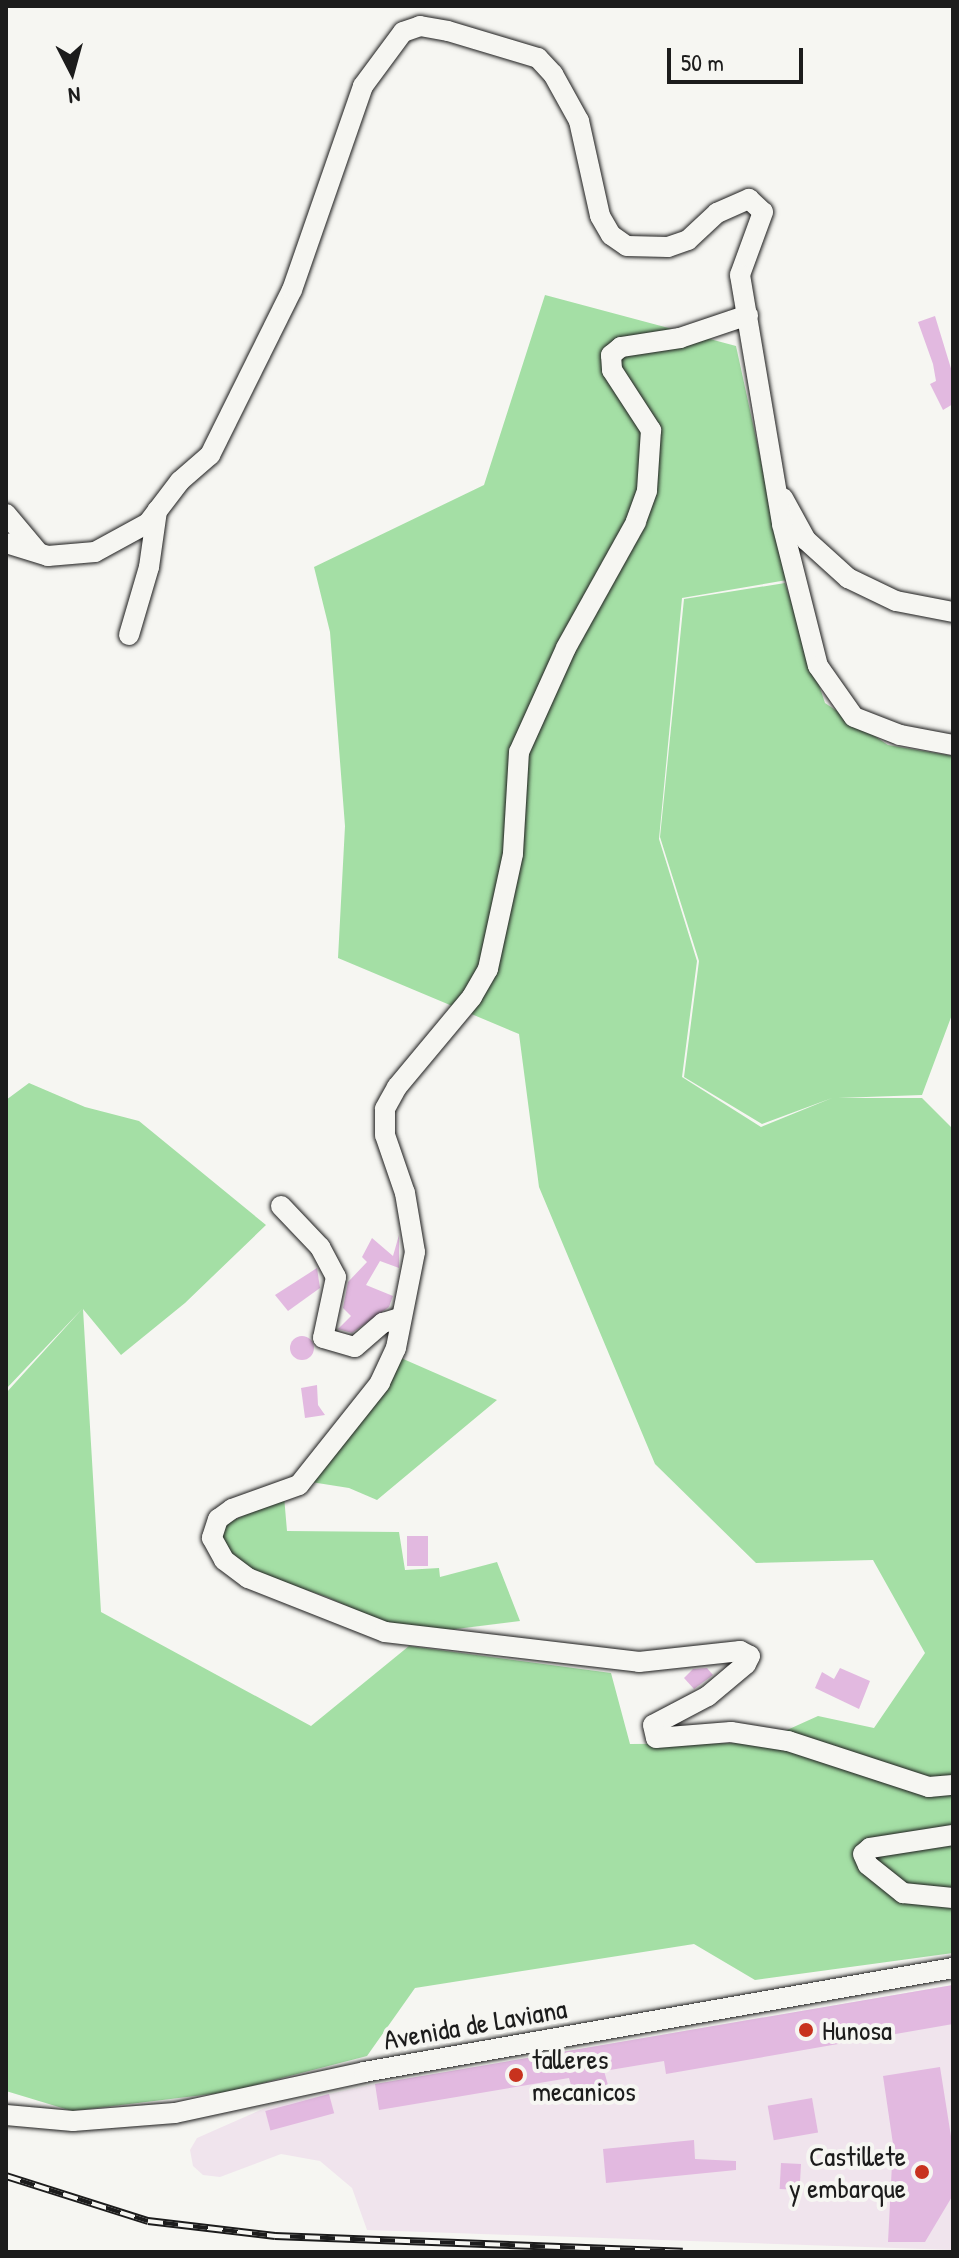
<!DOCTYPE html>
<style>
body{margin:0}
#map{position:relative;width:959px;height:2258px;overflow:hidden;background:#f6f6f2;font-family:"Patrick Hand",sans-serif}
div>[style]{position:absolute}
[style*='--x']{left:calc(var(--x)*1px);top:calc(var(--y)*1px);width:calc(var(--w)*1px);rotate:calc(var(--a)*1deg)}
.built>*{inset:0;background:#f0e4ed}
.green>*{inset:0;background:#a4dfa5}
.building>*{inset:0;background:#e2b9e0;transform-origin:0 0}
.round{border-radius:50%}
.roads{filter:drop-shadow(0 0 2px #1c1c1c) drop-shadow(0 0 2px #1c1c1c)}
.minor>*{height:20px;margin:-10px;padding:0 10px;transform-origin:10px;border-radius:10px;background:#f6f6f2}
.rail>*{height:8px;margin-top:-4px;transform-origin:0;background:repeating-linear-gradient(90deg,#f6f6f2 0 15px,#1c1c1c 0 30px);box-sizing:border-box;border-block:2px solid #1c1c1c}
.dots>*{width:22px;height:22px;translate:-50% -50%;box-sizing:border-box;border:4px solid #f6f6f2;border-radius:50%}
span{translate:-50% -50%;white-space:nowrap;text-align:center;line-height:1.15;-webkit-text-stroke:8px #f6f6f2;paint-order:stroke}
.street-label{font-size:28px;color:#1c1c1c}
.poi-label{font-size:28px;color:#1c1c1c}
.left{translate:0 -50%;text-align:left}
.right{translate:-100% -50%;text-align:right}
.frame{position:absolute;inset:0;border:8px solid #1c1c1c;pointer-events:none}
.north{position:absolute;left:32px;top:32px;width:80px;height:80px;-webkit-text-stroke:6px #f6f6f2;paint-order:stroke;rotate:174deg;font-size:22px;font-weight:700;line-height:32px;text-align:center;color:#1c1c1c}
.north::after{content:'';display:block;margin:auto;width:28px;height:36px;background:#1c1c1c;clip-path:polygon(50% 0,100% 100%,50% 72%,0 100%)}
.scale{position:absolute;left:667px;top:48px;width:136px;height:36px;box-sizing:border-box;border:4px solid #1c1c1c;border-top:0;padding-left:10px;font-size:24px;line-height:28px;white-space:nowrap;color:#1c1c1c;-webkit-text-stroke:6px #f6f6f2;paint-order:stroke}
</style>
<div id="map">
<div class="built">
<i style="clip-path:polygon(953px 1985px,953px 2250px,367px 2230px,352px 2188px,320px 2161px,281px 2154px,220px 2177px,203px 2175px,193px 2166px,190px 2150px,197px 2138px,265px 2108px,375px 2084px)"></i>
</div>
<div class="green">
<i style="clip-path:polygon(545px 295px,736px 346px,787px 580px,682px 598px,659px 839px,697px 961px,682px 1077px,761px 1127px,832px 1098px,762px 1124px,684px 1077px,699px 961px,660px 837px,684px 599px,785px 583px,825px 703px,888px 745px,953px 756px,953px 1012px,922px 1095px,838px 1098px,922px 1098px,953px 1129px,953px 1953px,755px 1980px,694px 1944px,415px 1988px,367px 2056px,228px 2092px,72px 2111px,6px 2091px,6px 1393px,83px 1308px,6px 1389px,6px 1100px,29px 1083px,85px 1107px,139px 1121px,266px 1225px,185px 1303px,121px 1355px,83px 1309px,101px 1612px,311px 1726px,409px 1646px,611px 1673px,630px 1744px,758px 1743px,818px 1716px,874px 1728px,925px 1653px,873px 1560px,756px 1563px,655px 1464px,539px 1187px,519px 1034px,338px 958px,345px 826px,330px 632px,314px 567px,484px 485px)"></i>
<i style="clip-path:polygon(401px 1358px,497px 1400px,377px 1500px,349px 1488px,311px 1482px)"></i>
<i style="clip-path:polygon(284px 1496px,287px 1531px,399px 1532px,405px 1570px,439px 1568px,440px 1577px,497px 1562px,520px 1621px,432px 1632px,391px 1626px,327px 1597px,247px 1570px,222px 1544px,224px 1525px)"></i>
</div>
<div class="building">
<i style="clip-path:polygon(935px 316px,953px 375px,953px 404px,943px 410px,930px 384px,936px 381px,933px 364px,918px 322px)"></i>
<i style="clip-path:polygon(399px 1235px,399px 1268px,380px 1261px,366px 1285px,393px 1296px,389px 1307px,352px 1333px,338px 1329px,351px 1316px,343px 1308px,348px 1282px,367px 1262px,362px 1257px,372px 1238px,393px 1256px)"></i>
<i style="clip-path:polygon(317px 1268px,320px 1288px,288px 1311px,275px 1295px)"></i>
<i class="round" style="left:290px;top:1336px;width:24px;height:24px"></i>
<i style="clip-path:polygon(317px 1385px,318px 1405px,325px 1415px,305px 1418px,301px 1388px)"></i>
<i style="left:407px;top:1536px;width:21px;height:30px"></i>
<i style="clip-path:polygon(707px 1668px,713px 1675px,694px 1689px,684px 1678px,693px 1669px)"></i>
<i style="clip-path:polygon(840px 1668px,870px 1681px,859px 1709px,815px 1688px,822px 1672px,834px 1679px)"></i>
<i style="clip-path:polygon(953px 1985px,953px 2024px,666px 2074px,664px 2061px,604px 2071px,608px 2085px,573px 2092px,569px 2078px,379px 2110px,375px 2084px)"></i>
<i style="clip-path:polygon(940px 2067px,953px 2149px,953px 2195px,925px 2242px,888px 2242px,893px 2144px,883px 2076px)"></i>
<i style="left:329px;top:2094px;width:20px;height:66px;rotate:75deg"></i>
<i style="left:812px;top:2098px;width:35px;height:45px;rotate:80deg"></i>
<i style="clip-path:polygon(694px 2140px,695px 2159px,736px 2161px,736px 2170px,606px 2183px,603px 2149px)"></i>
<i style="left:781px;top:2163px;width:20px;height:26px;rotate:3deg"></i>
</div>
<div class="roads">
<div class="minor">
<i style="--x:748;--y:315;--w:72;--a:161.3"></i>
<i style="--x:680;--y:338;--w:60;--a:171.3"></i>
<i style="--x:621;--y:347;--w:13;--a:141"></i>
<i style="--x:611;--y:355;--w:15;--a:86"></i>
<i style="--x:612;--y:370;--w:72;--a:57"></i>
<i style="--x:651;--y:430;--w:61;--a:93.8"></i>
<i style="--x:647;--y:491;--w:33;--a:110"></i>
<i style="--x:636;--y:522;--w:144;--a:119.1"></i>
<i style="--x:566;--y:648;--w:114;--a:114.3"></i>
<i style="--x:519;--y:752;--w:102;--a:93.4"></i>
<i style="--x:513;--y:854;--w:118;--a:102.3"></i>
<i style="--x:488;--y:969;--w:32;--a:120"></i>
<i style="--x:472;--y:997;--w:117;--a:129.8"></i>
<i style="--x:397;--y:1087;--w:25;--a:119"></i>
<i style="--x:385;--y:1109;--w:26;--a:90"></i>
<i style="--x:385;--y:1135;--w:61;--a:71"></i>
<i style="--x:405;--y:1193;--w:60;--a:80.4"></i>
<i style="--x:415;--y:1252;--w:98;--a:101.2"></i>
<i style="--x:396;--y:1348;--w:38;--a:115"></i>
<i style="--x:380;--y:1383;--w:130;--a:128.5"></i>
<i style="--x:299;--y:1485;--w:71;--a:160.3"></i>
<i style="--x:232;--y:1509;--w:17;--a:144"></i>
<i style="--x:218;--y:1519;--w:20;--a:108"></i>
<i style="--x:212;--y:1538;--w:25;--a:61"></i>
<i style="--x:224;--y:1560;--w:30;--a:37"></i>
<i style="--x:248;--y:1578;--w:147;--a:21.5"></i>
<i style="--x:385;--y:1632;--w:256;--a:6.7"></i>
<i style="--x:639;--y:1662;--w:102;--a:-6.2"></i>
<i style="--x:740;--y:1651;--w:11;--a:27"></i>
<i style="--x:750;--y:1656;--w:9;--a:117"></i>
<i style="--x:746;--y:1664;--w:50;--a:139.9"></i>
<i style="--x:708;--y:1696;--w:62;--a:152.2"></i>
<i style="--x:653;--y:1725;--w:13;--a:77"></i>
<i style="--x:656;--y:1738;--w:75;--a:-4.6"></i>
<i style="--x:731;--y:1732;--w:58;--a:9"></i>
<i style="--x:788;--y:1741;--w:148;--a:18.1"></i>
<i style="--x:929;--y:1787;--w:24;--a:-5"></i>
<i style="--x:783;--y:498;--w:48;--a:61.3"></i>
<i style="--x:806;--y:540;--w:57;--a:42.1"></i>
<i style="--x:848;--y:578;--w:53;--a:25.6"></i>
<i style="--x:896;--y:601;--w:58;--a:10.9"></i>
<i style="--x:6;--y:514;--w:48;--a:50"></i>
<i style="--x:6;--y:543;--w:44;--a:17.2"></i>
<i style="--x:48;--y:556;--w:47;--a:-4.9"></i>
<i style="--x:95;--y:552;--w:60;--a:-28.7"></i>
<i style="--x:148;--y:523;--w:53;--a:-52.7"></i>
<i style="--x:180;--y:481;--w:40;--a:-41"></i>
<i style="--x:210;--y:455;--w:184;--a:-63.6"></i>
<i style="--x:292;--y:290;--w:216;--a:-70.8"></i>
<i style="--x:363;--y:86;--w:67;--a:-53.5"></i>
<i style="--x:403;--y:32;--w:18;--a:-19"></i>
<i style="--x:420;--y:26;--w:28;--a:10"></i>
<i style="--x:448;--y:31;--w:94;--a:16.7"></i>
<i style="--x:538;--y:58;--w:22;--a:47"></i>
<i style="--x:553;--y:74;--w:54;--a:61"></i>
<i style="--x:579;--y:121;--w:97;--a:77.5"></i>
<i style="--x:600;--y:216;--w:22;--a:60"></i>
<i style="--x:611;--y:235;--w:19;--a:35"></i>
<i style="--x:627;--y:246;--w:41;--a:1.4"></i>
<i style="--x:668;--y:247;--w:21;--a:-19"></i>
<i style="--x:688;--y:240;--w:40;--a:-43"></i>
<i style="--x:717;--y:213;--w:35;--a:-24"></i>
<i style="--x:749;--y:199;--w:19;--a:43"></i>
<i style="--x:763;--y:212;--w:67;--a:110.1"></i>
<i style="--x:740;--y:275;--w:253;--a:80.4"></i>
<i style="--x:782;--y:524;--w:146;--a:75.8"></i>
<i style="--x:818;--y:666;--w:62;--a:54.8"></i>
<i style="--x:854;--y:717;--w:49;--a:21.4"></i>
<i style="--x:900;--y:735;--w:54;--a:10.7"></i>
<i style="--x:129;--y:635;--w:71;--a:-73.6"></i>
<i style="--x:149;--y:567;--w:57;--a:-81.9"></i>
<i style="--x:281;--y:1206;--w:57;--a:46.4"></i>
<i style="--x:320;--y:1247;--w:34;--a:62"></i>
<i style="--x:336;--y:1277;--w:62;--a:102"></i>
<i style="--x:323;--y:1338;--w:33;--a:16"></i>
<i style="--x:355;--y:1347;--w:37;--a:-41"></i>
<i style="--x:383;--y:1323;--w:17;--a:-17"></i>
<i style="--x:953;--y:1835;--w:84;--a:171.1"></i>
<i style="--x:870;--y:1848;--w:9;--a:139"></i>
<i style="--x:863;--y:1854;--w:12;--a:66"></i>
<i style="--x:868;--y:1865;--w:45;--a:38.7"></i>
<i style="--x:903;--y:1893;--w:50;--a:5.7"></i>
<i style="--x:6;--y:2115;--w:67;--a:5.1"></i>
<i style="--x:73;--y:2121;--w:102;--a:-4.5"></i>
<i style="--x:175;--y:2113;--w:193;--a:-12.2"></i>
<i style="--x:364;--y:2072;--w:598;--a:-10.01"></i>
</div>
</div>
<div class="rail">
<i style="--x:6;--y:2176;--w:149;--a:17.6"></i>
<i style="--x:148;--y:2221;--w:128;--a:6.7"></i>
<i style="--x:275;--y:2236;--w:408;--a:2.2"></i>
</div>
<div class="dots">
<i style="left:806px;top:2030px;background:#c8321e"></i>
<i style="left:516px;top:2075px;background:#c8321e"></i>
<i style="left:922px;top:2172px;background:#c8321e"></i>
</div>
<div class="street-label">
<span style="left:475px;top:2024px;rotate:-10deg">Avenida de Laviana</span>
</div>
<div class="poi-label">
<span class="left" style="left:822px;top:2030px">Hunosa</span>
<span class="left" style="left:532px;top:2075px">talleres<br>mecanicos</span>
<span class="right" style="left:906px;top:2172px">Castillete<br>y embarque</span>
</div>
<div class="frame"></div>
<div class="north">N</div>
<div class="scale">50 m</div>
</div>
